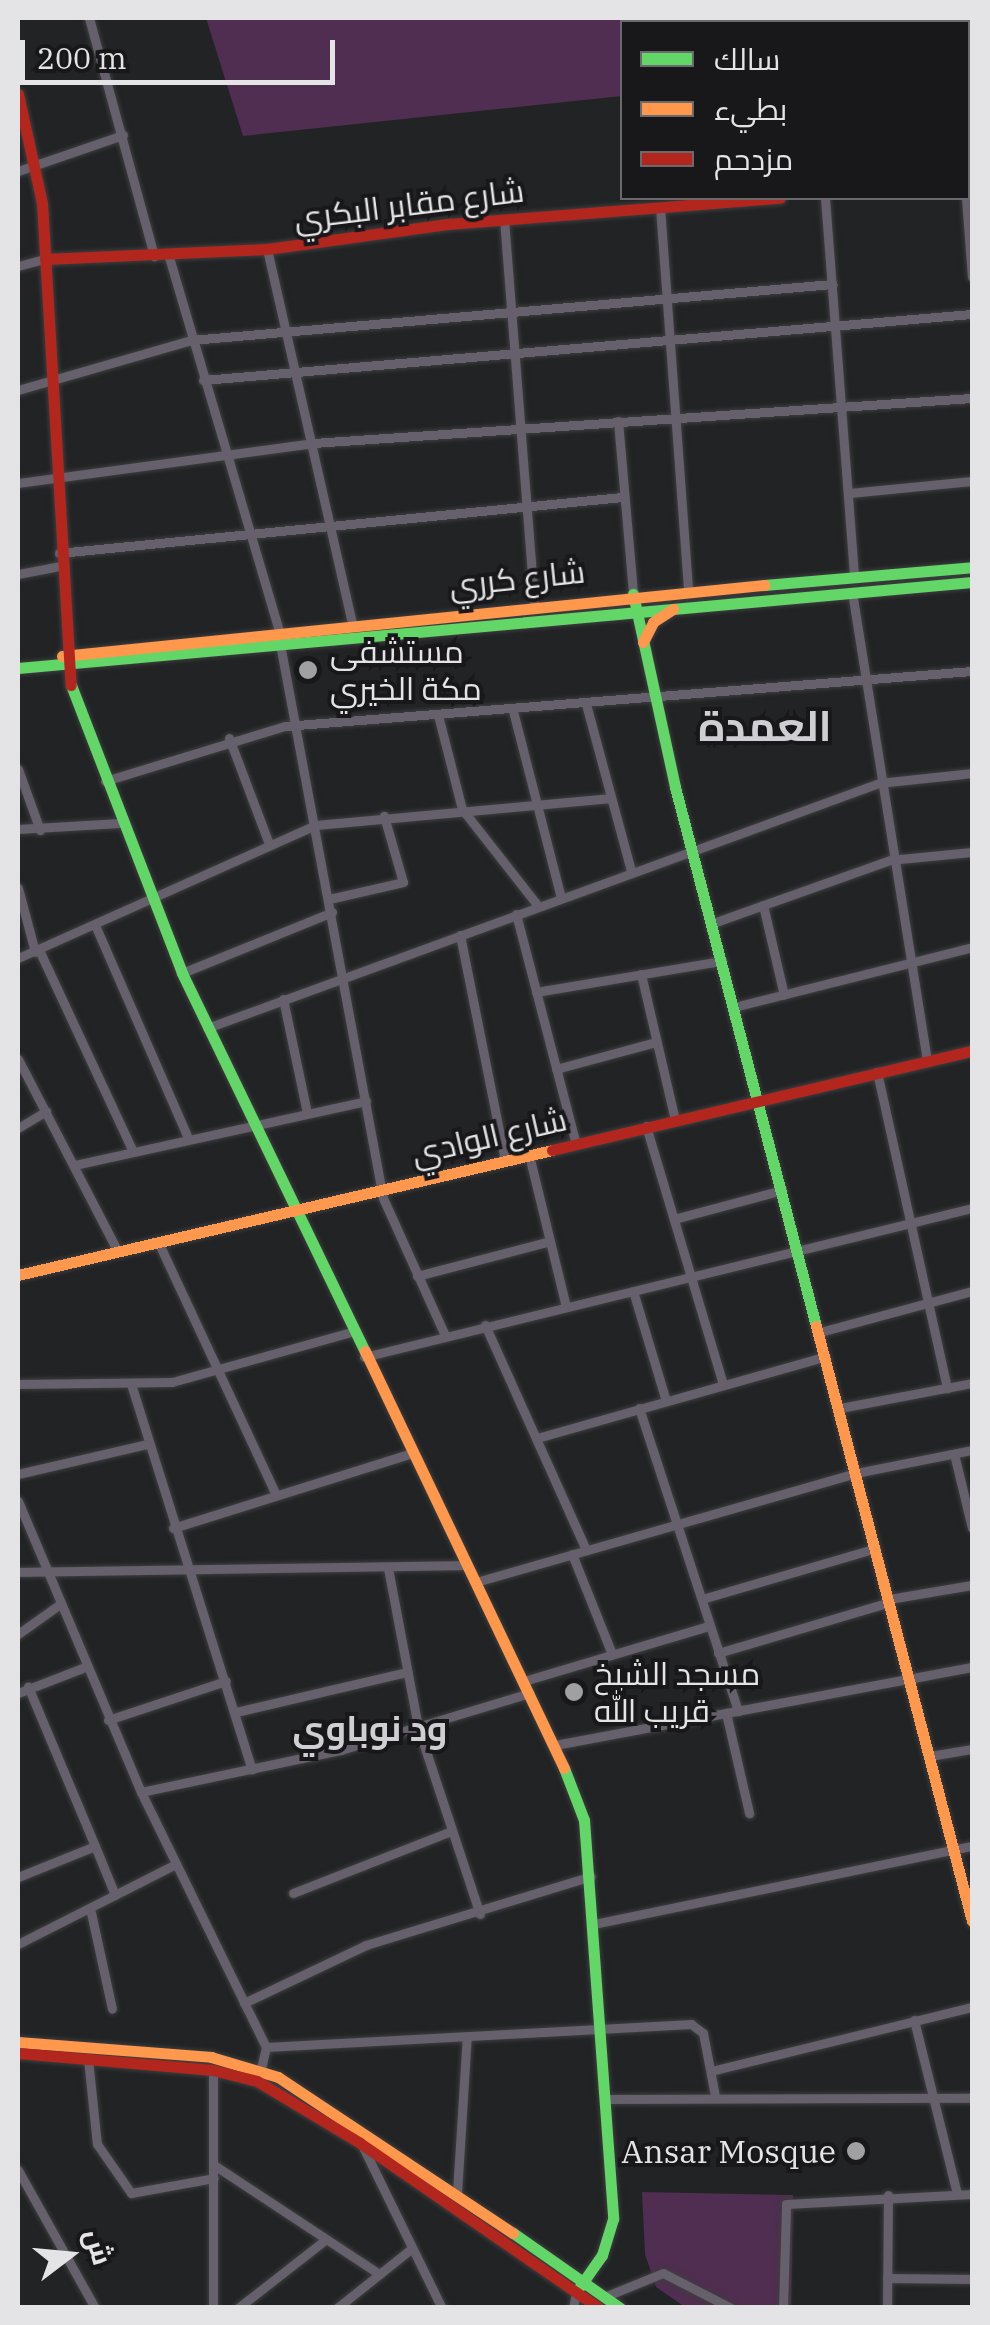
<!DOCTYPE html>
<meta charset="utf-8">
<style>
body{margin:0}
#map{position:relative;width:990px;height:2325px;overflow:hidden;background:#222324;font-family:"IBM Plex Serif",Cairo,serif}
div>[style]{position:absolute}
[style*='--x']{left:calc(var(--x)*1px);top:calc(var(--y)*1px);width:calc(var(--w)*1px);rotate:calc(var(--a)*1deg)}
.green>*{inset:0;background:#502e51}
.roads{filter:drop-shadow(0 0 2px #3d3e3f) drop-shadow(0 0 2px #3d3e3f)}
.street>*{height:9px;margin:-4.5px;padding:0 4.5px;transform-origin:4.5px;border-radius:4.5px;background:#65606b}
.fast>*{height:11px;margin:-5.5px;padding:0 5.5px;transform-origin:5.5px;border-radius:5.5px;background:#63d668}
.slow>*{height:11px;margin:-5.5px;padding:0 5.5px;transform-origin:5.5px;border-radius:5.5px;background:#ff974d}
.jam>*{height:11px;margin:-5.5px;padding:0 5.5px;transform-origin:5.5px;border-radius:5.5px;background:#b3261e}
.dots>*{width:28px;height:28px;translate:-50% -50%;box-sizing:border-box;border:5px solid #18181b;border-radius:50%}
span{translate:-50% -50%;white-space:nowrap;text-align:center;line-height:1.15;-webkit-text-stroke:8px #18181b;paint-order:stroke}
.street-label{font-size:32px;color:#e4e4e6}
.poi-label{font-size:32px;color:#e4e4e6}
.left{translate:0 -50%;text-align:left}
.right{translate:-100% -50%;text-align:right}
.neighbourhood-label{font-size:35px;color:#ceced3;font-weight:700}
.district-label{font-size:42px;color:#ceced3;font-weight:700}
.frame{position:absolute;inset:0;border:20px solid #e4e4e6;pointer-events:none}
.legend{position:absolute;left:620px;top:20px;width:350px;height:180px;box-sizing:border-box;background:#18181b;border:2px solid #6a6a6c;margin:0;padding:12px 18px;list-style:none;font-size:30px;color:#e4e4e6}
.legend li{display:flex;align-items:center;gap:20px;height:50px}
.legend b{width:50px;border:2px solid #6a6a6c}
.north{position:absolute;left:20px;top:2205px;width:100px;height:100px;-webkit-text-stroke:8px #18181b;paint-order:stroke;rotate:74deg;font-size:28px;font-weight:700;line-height:40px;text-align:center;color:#e4e4e6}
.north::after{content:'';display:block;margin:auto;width:35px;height:45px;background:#e4e4e6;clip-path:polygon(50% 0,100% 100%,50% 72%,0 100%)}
.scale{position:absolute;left:20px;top:40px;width:315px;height:45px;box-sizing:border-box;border:5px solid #e4e4e6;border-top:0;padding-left:12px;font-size:30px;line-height:35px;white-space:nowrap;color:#e4e4e6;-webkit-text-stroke:8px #18181b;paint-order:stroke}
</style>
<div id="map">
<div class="green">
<i style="clip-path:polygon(206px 18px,972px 18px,972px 59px,968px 60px,968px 22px,622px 22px,622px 96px,243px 136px)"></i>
<i style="clip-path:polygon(642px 2192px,793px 2195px,791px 2307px,685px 2307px,656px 2287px,645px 2254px)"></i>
</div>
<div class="roads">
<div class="street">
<i style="--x:89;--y:18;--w:247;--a:74.7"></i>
<i style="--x:18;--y:171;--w:111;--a:-18.9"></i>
<i style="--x:825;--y:198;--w:379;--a:85.6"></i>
<i style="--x:966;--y:198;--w:79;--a:85.7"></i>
<i style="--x:660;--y:207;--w:384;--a:85.8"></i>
<i style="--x:504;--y:219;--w:386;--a:85.5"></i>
<i style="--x:267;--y:249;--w:385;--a:77.2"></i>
<i style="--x:169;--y:257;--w:389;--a:73.6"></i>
<i style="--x:18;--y:266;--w:28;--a:-15"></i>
<i style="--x:203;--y:380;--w:772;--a:-4.91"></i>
<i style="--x:18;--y:390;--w:180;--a:-16.1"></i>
<i style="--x:191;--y:340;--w:644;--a:-4.99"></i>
<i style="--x:618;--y:421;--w:174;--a:85"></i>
<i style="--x:18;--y:483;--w:298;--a:-7.7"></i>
<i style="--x:313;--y:443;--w:661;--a:-3.91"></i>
<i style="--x:849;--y:493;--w:124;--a:-5.6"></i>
<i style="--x:59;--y:553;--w:566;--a:-5.68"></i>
<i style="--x:18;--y:574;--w:43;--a:-10.8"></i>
<i style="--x:852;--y:592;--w:476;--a:80.9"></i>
<i style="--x:280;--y:644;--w:563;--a:79.47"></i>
<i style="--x:383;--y:1198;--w:150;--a:65.7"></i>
<i style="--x:586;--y:704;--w:173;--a:74.9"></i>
<i style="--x:513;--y:711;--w:193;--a:75.6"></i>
<i style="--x:438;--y:715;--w:97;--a:75.7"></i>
<i style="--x:462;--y:809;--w:123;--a:51.9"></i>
<i style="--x:229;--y:738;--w:113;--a:69.3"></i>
<i style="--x:18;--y:769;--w:65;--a:70.2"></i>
<i style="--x:105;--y:781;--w:188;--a:-17"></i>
<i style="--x:285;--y:726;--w:689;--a:-4.58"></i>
<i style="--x:18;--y:829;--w:102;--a:-3.4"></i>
<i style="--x:18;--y:888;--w:66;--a:75.1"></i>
<i style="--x:329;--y:899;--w:76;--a:-12.9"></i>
<i style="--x:403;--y:882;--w:69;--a:-106.1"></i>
<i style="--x:763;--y:905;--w:92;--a:76.9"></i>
<i style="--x:516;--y:914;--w:238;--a:75.4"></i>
<i style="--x:713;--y:923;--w:188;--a:-19.6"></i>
<i style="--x:890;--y:860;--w:82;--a:-5.6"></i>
<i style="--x:95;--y:925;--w:230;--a:66.4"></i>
<i style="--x:460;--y:935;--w:229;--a:78.7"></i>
<i style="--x:39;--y:950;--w:220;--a:65"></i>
<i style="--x:18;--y:958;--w:325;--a:-24.1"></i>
<i style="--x:315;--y:825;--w:296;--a:-5.2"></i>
<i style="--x:182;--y:973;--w:162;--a:-22.1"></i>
<i style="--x:641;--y:974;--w:150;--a:76.9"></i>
<i style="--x:536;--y:992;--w:189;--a:-9.5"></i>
<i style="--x:283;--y:999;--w:116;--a:78.1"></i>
<i style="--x:734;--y:1007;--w:245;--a:-14.1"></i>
<i style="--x:207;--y:1028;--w:715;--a:-20.03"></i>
<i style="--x:879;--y:783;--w:94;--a:-6.1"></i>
<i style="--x:18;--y:1059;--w:217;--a:62.6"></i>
<i style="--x:556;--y:1069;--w:104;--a:-15.1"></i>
<i style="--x:877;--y:1072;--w:324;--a:77.5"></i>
<i style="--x:646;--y:1126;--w:270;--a:73.4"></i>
<i style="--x:18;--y:1128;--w:33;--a:-31"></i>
<i style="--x:529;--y:1155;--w:156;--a:76.3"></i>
<i style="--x:75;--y:1165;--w:298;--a:-12.4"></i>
<i style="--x:674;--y:1219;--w:112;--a:-15"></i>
<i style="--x:160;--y:1246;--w:275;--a:65"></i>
<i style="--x:417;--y:1276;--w:134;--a:-14.7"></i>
<i style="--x:633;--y:1291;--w:115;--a:73.3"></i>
<i style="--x:485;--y:1325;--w:247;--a:65.8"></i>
<i style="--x:820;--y:1332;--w:157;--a:-15.1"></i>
<i style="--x:364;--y:1357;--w:626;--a:-13.77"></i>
<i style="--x:18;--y:1384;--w:154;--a:-0.7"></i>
<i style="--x:172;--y:1382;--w:186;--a:-15.6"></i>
<i style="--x:131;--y:1384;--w:404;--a:72.6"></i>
<i style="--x:639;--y:1408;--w:319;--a:71.9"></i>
<i style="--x:840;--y:1408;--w:134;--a:-10.7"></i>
<i style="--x:537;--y:1438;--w:300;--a:-15.8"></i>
<i style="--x:954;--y:1454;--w:76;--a:76.3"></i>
<i style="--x:18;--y:1474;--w:132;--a:-13.1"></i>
<i style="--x:18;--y:1501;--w:316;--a:67.1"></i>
<i style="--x:141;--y:1792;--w:284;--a:63.9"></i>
<i style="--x:266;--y:2047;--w:31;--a:103"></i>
<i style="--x:173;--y:1528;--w:250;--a:-17.4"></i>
<i style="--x:572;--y:1554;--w:108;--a:68.2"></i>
<i style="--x:388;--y:1568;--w:162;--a:79.3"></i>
<i style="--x:418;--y:1727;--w:197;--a:71.7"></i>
<i style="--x:18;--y:1572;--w:449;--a:-0.9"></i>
<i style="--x:476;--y:1582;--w:395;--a:-16"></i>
<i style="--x:856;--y:1473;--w:118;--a:-11.2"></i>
<i style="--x:702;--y:1599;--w:181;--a:-16.3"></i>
<i style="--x:889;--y:1599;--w:84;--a:-9.6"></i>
<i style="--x:18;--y:1634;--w:52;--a:-35.5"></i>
<i style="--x:718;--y:1653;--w:179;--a:-16.5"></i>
<i style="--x:524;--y:1681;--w:193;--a:-16.6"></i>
<i style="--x:18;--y:1693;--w:72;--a:-21.2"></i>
<i style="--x:236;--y:1712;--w:176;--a:-13.2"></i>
<i style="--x:726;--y:1713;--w:103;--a:77"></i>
<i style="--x:108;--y:1720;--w:124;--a:-18.3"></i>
<i style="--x:555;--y:1745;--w:424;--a:-10.6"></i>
<i style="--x:930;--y:1756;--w:43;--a:-9.5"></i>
<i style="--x:141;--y:1792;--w:204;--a:-11.9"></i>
<i style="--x:341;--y:1750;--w:197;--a:-16.8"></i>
<i style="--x:95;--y:1846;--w:53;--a:67.8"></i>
<i style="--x:18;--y:1877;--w:83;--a:-21.9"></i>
<i style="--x:95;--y:1846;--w:173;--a:-112.8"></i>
<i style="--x:293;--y:1893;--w:170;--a:-21.4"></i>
<i style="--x:90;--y:1908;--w:103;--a:77.7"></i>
<i style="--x:594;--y:1924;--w:386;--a:-11.7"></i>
<i style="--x:18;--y:1944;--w:177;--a:-26.9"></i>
<i style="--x:244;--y:2003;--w:135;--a:-25.4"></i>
<i style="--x:366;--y:1945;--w:235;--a:-17"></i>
<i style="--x:914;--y:2020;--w:179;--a:76.1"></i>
<i style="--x:266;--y:2047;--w:426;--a:-3.1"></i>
<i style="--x:691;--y:2024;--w:15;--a:37"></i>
<i style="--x:703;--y:2033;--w:64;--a:79.2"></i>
<i style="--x:88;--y:2059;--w:85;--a:84"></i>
<i style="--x:97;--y:2144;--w:60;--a:55.2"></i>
<i style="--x:131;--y:2193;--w:84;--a:-10.2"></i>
<i style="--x:711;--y:2071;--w:269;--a:-13.8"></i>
<i style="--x:604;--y:2099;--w:368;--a:-0.2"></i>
<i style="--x:362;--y:2145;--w:182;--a:63.9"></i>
<i style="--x:214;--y:2165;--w:198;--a:33.4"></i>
<i style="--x:18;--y:2170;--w:158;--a:60.8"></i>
<i style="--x:457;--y:2193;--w:157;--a:-86.4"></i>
<i style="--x:887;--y:2278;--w:85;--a:0.7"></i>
<i style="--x:604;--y:2297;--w:64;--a:-22.1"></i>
<i style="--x:663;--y:2273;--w:76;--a:27.2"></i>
<i style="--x:213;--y:2308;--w:238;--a:-90"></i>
<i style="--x:238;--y:2308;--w:110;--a:-38"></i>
<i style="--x:337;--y:2308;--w:95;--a:-38.6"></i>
<i style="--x:573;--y:2308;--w:16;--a:-79"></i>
<i style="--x:783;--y:2308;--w:104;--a:-88.3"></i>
<i style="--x:786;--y:2204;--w:186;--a:-3.1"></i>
<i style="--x:887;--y:2308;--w:113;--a:-89.5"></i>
</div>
<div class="fast">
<i style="--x:968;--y:184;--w:4;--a:-14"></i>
<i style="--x:764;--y:585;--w:209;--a:-4.9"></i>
<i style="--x:633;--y:594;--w:198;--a:77.7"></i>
<i style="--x:675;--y:787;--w:557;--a:75.34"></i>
<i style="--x:18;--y:668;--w:958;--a:-5.15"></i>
<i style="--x:71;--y:685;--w:309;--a:68.9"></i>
<i style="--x:182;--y:973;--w:420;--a:64.2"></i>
<i style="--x:564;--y:1768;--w:56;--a:69"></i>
<i style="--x:584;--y:1820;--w:400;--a:85.8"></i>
<i style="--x:613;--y:2219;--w:38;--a:107"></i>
<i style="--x:602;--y:2255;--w:45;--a:125.1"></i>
<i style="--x:513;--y:2233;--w:131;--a:35"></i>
</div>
<div class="slow">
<i style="--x:643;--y:642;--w:22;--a:-63"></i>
<i style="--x:653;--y:622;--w:24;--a:-33"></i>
<i style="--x:62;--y:656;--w:706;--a:-5.78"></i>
<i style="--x:18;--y:1275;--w:548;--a:-13.17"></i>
<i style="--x:816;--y:1326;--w:615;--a:75.31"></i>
<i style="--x:365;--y:1351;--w:462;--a:64.5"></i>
<i style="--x:18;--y:2042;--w:194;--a:4.4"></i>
<i style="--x:211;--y:2057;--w:70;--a:16.6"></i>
<i style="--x:278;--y:2077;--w:282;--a:33.6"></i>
</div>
<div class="jam">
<i style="--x:18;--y:94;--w:112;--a:77.6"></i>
<i style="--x:42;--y:203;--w:483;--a:86.6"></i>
<i style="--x:45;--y:259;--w:222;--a:-2.6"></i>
<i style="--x:267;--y:249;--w:182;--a:-7.9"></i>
<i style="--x:447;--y:224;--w:334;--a:-4.5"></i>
<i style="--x:552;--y:1150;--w:432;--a:-13.3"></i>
<i style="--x:18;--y:2053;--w:196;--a:5"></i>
<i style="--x:213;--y:2070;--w:45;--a:14"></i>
<i style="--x:257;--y:2081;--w:120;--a:31"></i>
<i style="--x:360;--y:2143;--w:290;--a:34.6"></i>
</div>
</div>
<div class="dots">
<i style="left:308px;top:670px;background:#a0a0a2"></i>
<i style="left:574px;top:1692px;background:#a0a0a2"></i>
<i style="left:856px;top:2151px;background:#a0a0a2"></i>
</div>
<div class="street-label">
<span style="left:409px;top:204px;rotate:-7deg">شارع مقابر البكري</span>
<span style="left:517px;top:578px;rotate:-6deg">شارع كرري</span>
<span style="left:489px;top:1136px;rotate:-13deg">شارع الوادي</span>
</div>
<div class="poi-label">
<span class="left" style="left:330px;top:670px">مستشفى<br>مكة الخيري</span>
<span class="left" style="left:594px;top:1692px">مسجد الشيخ<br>قريب الله</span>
<span class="right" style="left:836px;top:2151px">Ansar Mosque</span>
</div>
<div class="neighbourhood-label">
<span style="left:370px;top:1728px">ود نوباوي</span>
</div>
<div class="district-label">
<span style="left:765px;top:726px">العمدة</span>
</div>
<div class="frame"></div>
<ul class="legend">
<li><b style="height:12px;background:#63d668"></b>سالك</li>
<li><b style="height:12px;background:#ff974d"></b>بطيء</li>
<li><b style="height:12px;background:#b3261e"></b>مزدحم</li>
</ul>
<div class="north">ش</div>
<div class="scale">200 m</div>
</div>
